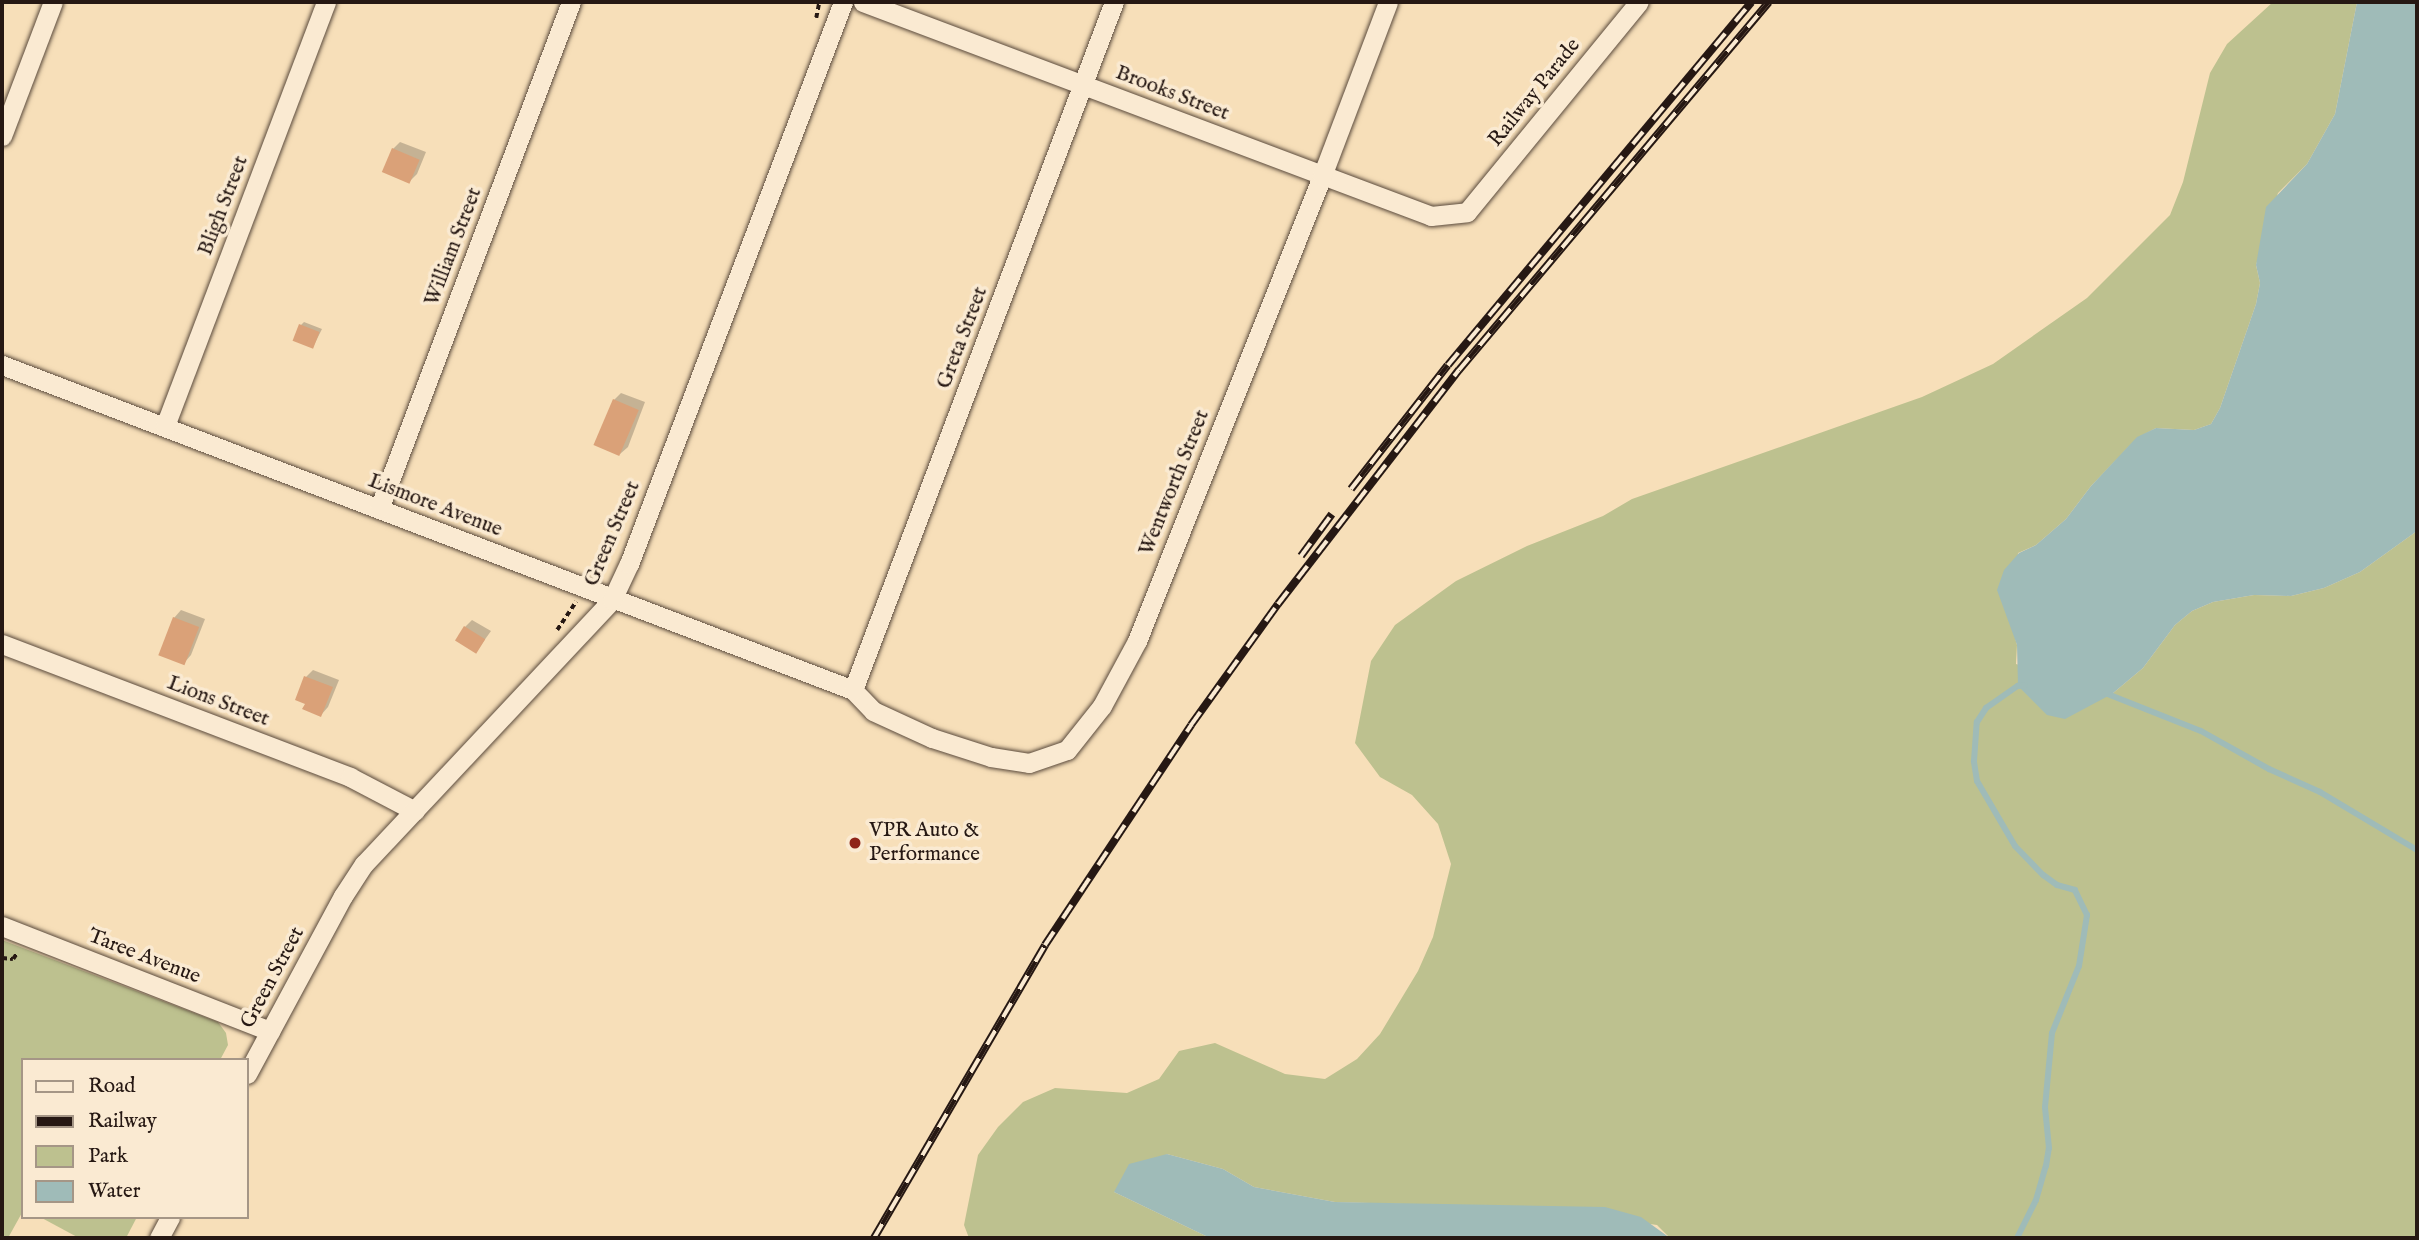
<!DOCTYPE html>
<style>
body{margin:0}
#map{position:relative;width:2419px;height:1240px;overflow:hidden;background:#f7dfb9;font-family:"IM FELL English",serif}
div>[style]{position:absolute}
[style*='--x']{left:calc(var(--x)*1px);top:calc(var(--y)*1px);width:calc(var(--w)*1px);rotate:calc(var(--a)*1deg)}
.green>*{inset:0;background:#bdc18f}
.water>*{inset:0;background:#9fbbb8}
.shadow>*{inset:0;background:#0003}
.stream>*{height:6px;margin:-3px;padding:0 3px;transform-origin:3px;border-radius:3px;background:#9fbbb8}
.building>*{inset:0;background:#daa178;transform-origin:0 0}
.path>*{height:3.5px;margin-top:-1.75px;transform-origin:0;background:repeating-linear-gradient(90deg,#261813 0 5px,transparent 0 8.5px)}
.roads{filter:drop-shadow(0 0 2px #5a4a3c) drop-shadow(0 0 2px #5a4a3c)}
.minor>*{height:19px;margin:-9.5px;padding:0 9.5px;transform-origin:9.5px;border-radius:9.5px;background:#faead2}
.rail>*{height:8px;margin-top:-4px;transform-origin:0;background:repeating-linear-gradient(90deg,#faead2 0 16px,#261813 0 32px);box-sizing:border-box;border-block:2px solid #261813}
.dots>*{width:19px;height:19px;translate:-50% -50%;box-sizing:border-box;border:4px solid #faead2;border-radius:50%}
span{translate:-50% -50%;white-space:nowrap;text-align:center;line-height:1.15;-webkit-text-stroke:7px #faead2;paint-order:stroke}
.street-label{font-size:21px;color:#261813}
.poi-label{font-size:21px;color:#261813}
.left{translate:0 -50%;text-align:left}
.frame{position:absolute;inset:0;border:4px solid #261813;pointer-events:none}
.legend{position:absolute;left:21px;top:1058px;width:228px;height:161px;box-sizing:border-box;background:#faead2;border:2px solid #a59686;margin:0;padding:9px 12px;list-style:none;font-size:21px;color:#261813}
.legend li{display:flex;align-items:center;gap:14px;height:35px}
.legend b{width:35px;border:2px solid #a59686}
</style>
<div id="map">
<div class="green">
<i style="clip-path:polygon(2273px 2px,2357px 2px,2335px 114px,2307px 164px,2278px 193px,2256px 265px,2260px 283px,2256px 304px,2220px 408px,2211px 424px,2194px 430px,2156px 428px,2137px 438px,2091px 486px,2066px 519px,2036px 545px,2018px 553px,2012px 627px,2017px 645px,2016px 664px,2112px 694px,2143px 668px,2175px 625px,2192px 611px,2213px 602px,2254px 595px,2291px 596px,2324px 588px,2360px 572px,2417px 531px,2417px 1238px,1670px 1238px,1657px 1225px,1542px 1208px,1335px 1202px,1254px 1187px,1223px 1169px,1167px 1154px,1114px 1192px,1210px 1238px,969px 1238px,964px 1225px,978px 1155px,998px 1127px,1023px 1102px,1055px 1088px,1127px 1093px,1159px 1079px,1179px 1051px,1215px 1043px,1285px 1074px,1325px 1079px,1357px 1059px,1380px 1034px,1418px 971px,1433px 937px,1451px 864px,1438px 824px,1412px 795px,1380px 777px,1355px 743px,1371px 661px,1395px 625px,1456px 581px,1527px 546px,1603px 516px,1632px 499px,1922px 397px,1993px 364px,2087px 298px,2170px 215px,2183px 182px,2210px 73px,2227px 44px)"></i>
<i style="clip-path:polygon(2px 940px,218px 1022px,226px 1033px,228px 1045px,220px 1060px,23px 1060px,23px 1211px,8px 1238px,2px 1238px)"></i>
<i style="clip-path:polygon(40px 1217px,137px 1217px,126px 1238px,79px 1238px)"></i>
</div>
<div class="water">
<i style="clip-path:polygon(2357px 2px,2417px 2px,2417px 531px,2360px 572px,2324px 588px,2291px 596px,2254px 595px,2213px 602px,2192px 611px,2175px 625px,2143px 668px,2112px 694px,2065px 719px,2047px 715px,2018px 686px,2017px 645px,1997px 590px,2004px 570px,2019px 553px,2036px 545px,2066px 519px,2091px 486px,2137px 437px,2156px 428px,2194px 430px,2211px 424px,2220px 408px,2256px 304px,2260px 283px,2256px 265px,2266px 207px,2307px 164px,2335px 114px)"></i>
<i style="clip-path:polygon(1167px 1154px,1223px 1169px,1254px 1187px,1335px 1202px,1605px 1207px,1641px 1217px,1670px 1238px,1210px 1238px,1114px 1192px,1129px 1164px)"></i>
</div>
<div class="shadow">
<i style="clip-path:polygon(400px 142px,426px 152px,417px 174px,409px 182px,393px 149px)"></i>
<i style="clip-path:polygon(304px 322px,322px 329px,313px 347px,301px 325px)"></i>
<i style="clip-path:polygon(621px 393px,645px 402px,628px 447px,620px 454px,614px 400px)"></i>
<i style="clip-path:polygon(181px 610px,205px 619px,191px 655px,184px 663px,174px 618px)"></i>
<i style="clip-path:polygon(472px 620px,491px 631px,476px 652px,465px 627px)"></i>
<i style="clip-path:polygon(313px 670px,339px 680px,328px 707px,321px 715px,306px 677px)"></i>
</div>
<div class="stream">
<i style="--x:2105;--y:693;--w:103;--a:21.6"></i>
<i style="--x:2201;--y:731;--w:78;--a:29.2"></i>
<i style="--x:2269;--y:769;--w:56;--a:24.3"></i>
<i style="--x:2320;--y:792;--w:113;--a:30.9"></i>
<i style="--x:2017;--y:1238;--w:42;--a:-63.4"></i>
<i style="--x:2036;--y:1200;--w:35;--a:-74"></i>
<i style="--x:2046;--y:1166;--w:18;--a:-81"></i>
<i style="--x:2049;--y:1148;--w:41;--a:-95.6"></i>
<i style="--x:2045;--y:1107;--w:74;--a:-84.6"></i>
<i style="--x:2052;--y:1033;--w:72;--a:-68.1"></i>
<i style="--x:2079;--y:966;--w:52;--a:-81.1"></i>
<i style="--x:2087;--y:915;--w:28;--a:-116"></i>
<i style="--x:2075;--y:890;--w:19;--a:-164"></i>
<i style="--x:2057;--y:885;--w:17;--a:-144"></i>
<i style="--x:2043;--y:875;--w:40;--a:-134"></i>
<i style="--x:2015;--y:846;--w:75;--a:-120.3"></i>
<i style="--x:1977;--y:781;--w:20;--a:-99"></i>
<i style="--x:1974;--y:761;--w:39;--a:-86"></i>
<i style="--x:1977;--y:722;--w:17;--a:-57"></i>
<i style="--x:1986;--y:708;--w:39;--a:-35"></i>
<i style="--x:2018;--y:686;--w:7;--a:-8"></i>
</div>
<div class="building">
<i style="left:392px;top:148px;width:30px;height:26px;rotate:23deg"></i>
<i style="left:299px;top:324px;width:22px;height:18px;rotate:21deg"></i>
<i style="left:613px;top:399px;width:28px;height:50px;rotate:23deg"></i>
<i style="left:173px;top:617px;width:28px;height:41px;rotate:21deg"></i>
<i style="left:464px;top:626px;width:25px;height:17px;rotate:32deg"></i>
<i style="clip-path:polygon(304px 676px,333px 687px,321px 717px,302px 709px,305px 704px,295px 700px)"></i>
</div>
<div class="path">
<i style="--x:816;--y:18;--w:16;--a:-79"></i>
<i style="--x:557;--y:630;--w:34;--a:-56"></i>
<i style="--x:2;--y:958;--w:11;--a:5"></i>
<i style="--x:13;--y:959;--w:7;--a:-56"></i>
</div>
<div class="roads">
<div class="minor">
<i style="--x:863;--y:2;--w:607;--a:20.64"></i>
<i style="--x:1431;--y:216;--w:36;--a:-6"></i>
<i style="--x:1467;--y:212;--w:271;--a:-50.7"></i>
<i style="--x:2;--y:136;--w:143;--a:-69.2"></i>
<i style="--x:2;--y:365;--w:911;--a:20.9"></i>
<i style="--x:853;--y:690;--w:29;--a:46"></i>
<i style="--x:873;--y:711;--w:65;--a:24.6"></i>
<i style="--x:932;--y:738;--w:62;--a:17.9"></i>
<i style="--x:991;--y:757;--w:38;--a:9"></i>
<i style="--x:1029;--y:763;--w:40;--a:-18.9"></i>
<i style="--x:1067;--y:750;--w:56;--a:-51.5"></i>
<i style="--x:1102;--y:706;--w:74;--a:-61.7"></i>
<i style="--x:1137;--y:641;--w:500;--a:-68.3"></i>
<i style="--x:1322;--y:176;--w:186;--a:-69.2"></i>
<i style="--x:165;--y:426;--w:454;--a:-69.2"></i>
<i style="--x:379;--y:509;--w:542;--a:-69.26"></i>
<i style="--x:2;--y:644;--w:373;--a:20.9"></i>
<i style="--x:350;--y:777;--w:73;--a:27.6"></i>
<i style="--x:853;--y:690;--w:736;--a:-69.23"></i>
<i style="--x:2;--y:926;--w:288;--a:21.4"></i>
<i style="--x:247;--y:1074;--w:202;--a:-61.7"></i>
<i style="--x:343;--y:896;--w:38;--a:-57"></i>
<i style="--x:364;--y:864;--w:362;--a:-46.8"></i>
<i style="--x:612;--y:600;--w:40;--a:-65"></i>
<i style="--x:629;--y:564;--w:601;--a:-69.15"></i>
<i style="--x:159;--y:1238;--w:24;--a:-62"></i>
</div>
</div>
<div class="rail">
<i style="--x:1351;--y:489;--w:157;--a:-52"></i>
<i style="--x:1448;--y:365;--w:473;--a:-50.1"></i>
<i style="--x:1301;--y:556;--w:52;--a:-53.6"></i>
<i style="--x:874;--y:1238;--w:339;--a:-59.7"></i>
<i style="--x:1045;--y:945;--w:264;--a:-56.4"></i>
<i style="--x:1191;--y:725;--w:149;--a:-54.3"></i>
<i style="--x:1278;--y:604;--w:296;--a:-52.3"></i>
<i style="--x:1459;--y:370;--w:481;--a:-49.9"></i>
</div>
<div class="dots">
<i style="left:855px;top:843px;background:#8f2418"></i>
</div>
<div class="street-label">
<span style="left:1535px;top:93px;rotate:-51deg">Railway Parade</span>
<span style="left:1172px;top:94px;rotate:21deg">Brooks Street</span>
<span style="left:224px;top:206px;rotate:-69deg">Bligh Street</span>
<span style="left:454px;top:247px;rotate:-69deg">William Street</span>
<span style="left:963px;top:338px;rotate:-69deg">Greta Street</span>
<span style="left:1175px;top:483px;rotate:-68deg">Wentworth Street</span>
<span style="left:435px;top:506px;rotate:21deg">Lismore Avenue</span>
<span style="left:613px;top:534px;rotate:-67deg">Green Street</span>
<span style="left:218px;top:702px;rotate:21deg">Lions Street</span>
<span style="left:144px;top:957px;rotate:21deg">Taree Avenue</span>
<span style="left:273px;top:978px;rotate:-62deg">Green Street</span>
</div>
<div class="poi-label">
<span class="left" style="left:869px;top:843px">VPR Auto &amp;<br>Performance</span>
</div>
<div class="frame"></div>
<ul class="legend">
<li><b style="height:9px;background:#faead2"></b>Road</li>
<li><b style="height:9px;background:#261813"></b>Railway</li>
<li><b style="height:19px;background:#bdc18f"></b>Park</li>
<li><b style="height:19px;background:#9fbbb8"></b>Water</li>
</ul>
</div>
